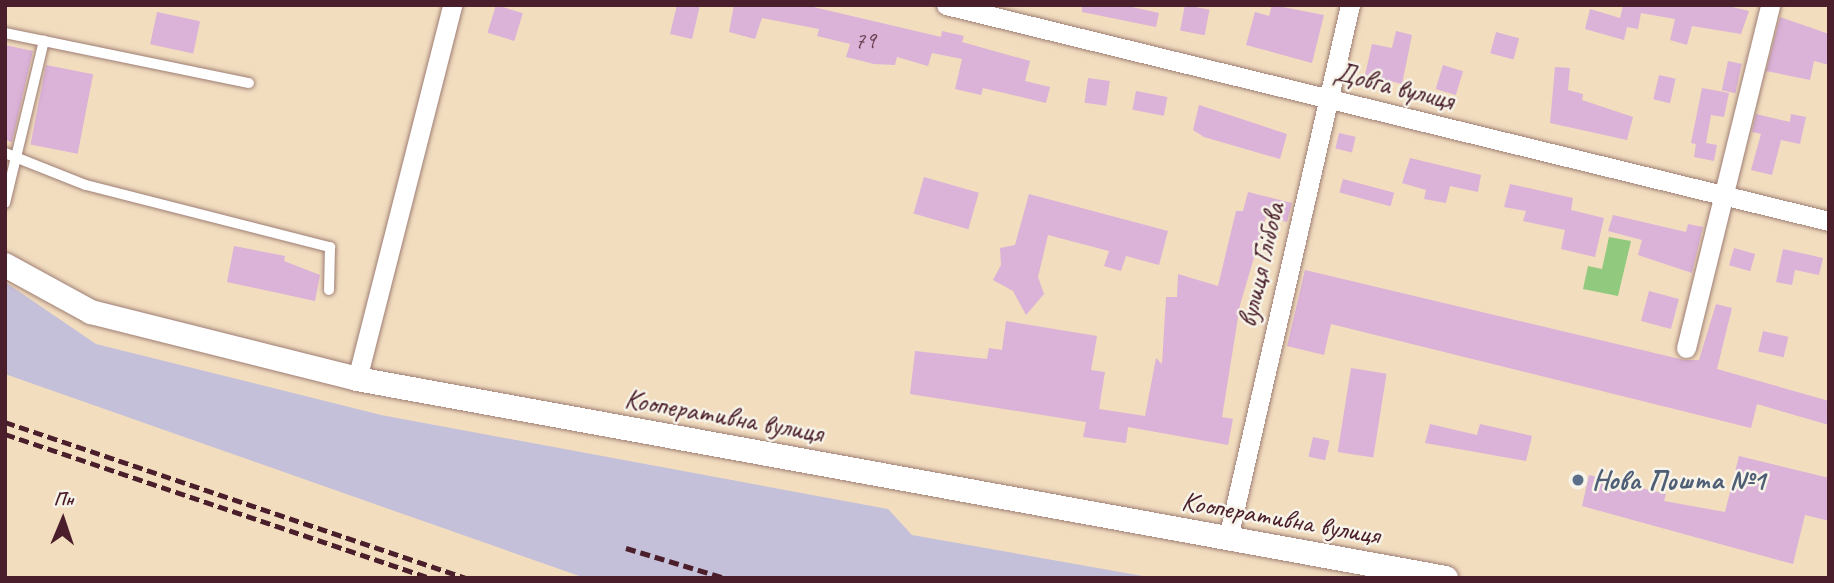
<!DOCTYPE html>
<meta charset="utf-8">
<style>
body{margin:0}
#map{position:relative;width:1834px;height:583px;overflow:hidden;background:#f2ddbf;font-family:Caveat,sans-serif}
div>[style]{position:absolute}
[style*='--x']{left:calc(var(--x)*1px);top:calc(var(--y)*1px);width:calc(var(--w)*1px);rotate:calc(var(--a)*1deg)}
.industrial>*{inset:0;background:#c5c0da}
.green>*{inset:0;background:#91ca7e}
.building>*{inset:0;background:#dbb2d8;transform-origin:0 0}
.roads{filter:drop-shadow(0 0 2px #9e7e75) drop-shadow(0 0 2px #9e7e75)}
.service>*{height:10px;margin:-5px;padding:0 5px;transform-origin:5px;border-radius:5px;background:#fff}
.minor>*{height:19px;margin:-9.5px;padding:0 9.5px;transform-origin:9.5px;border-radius:9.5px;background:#fff}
.tertiary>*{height:24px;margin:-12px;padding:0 12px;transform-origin:12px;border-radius:12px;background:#fff}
.rail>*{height:5px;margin-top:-2.5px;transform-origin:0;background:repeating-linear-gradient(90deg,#4a1f2b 0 10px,transparent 0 15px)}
.dots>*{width:19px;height:19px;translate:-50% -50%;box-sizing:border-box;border:4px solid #f7f3e8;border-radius:50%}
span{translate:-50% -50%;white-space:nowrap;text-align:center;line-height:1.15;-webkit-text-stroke:5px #f7f3e8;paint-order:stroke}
.number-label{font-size:24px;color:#6e4456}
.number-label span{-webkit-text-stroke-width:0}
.street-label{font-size:28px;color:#4a1f2b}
.service-label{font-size:28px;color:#4e5e75;font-weight:700}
.left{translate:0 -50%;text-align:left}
.frame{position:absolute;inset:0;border:7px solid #4a1f2b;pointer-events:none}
.north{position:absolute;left:28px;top:485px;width:70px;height:70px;-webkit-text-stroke:5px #f7f3e8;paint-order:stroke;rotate:2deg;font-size:19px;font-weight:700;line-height:28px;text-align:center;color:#4a1f2b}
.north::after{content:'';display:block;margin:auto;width:24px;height:32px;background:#4a1f2b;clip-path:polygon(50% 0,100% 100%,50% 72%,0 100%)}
</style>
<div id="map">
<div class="industrial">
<i style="clip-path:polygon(5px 282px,96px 344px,381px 415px,888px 509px,912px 535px,1154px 578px,585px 578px,5px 374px)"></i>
</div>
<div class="green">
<i style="clip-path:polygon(1609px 237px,1631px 241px,1618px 296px,1583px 289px,1588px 266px,1602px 269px)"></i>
</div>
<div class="building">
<i style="left:496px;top:5px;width:28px;height:29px;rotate:17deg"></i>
<i style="clip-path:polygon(677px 5px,700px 5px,692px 39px,670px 34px)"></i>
<i style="clip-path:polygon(734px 5px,805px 5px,941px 37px,942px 31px,964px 36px,962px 42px,1030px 61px,1025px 81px,1050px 87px,1046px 103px,983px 88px,981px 95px,955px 89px,962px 59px,932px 53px,928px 66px,897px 57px,895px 65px,874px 64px,846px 57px,850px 44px,817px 36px,819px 29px,762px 18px,755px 39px,729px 32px)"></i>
<i style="clip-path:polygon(1082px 5px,1123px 5px,1159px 13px,1156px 27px,1082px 12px)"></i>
<i style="left:1185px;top:5px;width:25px;height:26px;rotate:11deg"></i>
<i style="clip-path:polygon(1272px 5px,1324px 15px,1312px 63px,1246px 45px,1255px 12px,1269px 16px)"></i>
<i style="clip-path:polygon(1640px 5px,1724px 5px,1749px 11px,1741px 34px,1692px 26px,1687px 45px,1670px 40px,1675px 19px,1641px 13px,1638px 29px,1627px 27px,1624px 40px,1585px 29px,1590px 9px,1620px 18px,1623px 6px)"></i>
<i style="left:157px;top:12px;width:44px;height:33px;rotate:12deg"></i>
<i style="clip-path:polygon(1780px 17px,1829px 34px,1829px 65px,1814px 61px,1810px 80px,1766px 71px)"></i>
<i style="clip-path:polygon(1396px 31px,1412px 35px,1402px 84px,1365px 75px,1372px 44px,1392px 48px)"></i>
<i style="left:1496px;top:32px;width:24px;height:22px;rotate:15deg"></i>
<i style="clip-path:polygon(5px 45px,33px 51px,12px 142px,5px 140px)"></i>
<i style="left:1728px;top:61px;width:14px;height:30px;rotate:12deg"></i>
<i style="left:46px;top:65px;width:48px;height:81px;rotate:11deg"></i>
<i style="left:1443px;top:65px;width:21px;height:25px;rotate:17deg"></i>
<i style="clip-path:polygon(1555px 67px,1570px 68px,1568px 90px,1583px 94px,1582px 100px,1633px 117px,1627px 140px,1550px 123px)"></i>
<i style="left:1659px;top:75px;width:17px;height:25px;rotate:13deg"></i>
<i style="left:1088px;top:78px;width:22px;height:25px;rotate:8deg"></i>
<i style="clip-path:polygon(1702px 88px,1729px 93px,1724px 117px,1711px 115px,1706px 143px,1717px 145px,1714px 161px,1694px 157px,1696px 144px,1691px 143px)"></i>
<i style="left:1136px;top:91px;width:32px;height:19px;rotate:11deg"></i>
<i style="clip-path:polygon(1199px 105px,1287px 134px,1280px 159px,1204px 137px,1193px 130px)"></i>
<i style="clip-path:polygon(1756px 114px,1790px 122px,1791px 114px,1806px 117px,1800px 144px,1781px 140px,1772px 175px,1751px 170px,1761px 134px,1752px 132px)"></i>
<i style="left:1339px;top:133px;width:17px;height:16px;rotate:13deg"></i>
<i style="clip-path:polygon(1410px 158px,1481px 175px,1478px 192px,1450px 186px,1446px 203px,1424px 199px,1426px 190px,1402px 183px)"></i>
<i style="left:924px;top:177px;width:57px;height:38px;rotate:16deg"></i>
<i style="left:1343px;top:179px;width:53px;height:14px;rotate:15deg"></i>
<i style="clip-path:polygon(1510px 184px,1573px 198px,1571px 210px,1604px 218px,1595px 257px,1561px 249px,1565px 230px,1523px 221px,1526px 211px,1504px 207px)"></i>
<i style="clip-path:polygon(1248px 192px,1292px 203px,1287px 222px,1266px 217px,1240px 305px,1222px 417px,1233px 419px,1228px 445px,1128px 427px,1126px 443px,1083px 437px,1086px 422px,910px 394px,915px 351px,987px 359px,989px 348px,1002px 350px,1006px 321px,1097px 336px,1091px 370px,1105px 372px,1099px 409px,1145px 416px,1156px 358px,1162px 364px,1166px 297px,1177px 297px,1178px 274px,1218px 286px,1236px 211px,1243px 211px)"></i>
<i style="clip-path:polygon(1029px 194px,1168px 231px,1159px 265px,1126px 256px,1121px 271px,1104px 266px,1109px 251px,1048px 235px,1038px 277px,1044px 294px,1026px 315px,1013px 291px,993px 280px,1001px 265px,1000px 248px,1015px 245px)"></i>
<i style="clip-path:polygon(1613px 215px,1686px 232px,1688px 224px,1703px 227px,1692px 273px,1638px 255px,1642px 240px,1608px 231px)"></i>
<i style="clip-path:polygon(234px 246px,285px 256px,284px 261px,320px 275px,315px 301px,227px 282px)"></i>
<i style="left:1734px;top:248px;width:22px;height:18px;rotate:16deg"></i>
<i style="clip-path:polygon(1783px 249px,1823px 258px,1819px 275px,1795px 270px,1792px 285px,1776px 282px)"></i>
<i style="clip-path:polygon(1305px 270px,1684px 360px,1699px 360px,1716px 304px,1732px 308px,1717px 369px,1829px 401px,1829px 425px,1757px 404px,1751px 428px,1331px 324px,1324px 355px,1287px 346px)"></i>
<i style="left:1649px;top:291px;width:31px;height:31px;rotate:15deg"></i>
<i style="left:1763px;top:331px;width:26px;height:21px;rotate:13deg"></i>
<i style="left:1351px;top:368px;width:36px;height:85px;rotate:9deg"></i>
<i style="clip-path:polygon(1430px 424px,1477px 435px,1480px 424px,1532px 436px,1526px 461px,1425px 443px)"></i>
<i style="left:1313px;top:437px;width:17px;height:20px;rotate:13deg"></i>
<i style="clip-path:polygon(1739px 456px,1829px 478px,1829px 521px,1805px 515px,1793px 564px,1582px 506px,1589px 475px,1666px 494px,1664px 501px,1725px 512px)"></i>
</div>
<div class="roads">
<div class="service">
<i style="--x:5;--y:33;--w:249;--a:11.6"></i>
<i style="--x:5;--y:153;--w:87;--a:21.6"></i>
<i style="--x:86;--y:185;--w:252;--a:14.3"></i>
<i style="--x:330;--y:247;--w:43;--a:91.3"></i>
<i style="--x:5;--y:203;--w:167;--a:-76.5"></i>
</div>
<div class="minor">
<i style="--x:946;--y:5;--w:909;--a:13.75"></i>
<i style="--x:1686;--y:348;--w:353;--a:-76.2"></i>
<i style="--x:357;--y:379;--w:386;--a:-75.7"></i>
<i style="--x:1228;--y:538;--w:547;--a:-77.11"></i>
</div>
<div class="tertiary">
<i style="--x:5;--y:265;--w:98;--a:28.7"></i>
<i style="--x:91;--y:312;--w:274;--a:14.1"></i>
<i style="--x:357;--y:379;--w:1107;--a:10.36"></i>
</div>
</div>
<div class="rail">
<i style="--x:5;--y:422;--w:487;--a:18.7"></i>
<i style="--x:5;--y:434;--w:450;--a:18.7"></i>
<i style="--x:626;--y:548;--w:103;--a:16.9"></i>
</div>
<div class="dots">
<i style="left:1578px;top:480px;background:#5c6f8a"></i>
</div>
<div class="number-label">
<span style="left:865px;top:41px">79</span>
</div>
<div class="street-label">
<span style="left:1394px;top:86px;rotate:14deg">Довга вулиця</span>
<span style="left:1261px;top:265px;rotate:-77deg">вулиця Глібова</span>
<span style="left:724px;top:416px;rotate:10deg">Кооперативна вулиця</span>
<span style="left:1281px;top:518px;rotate:10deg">Кооперативна вулиця</span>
</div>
<div class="service-label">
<span class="left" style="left:1592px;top:480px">Нова Пошта №1</span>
</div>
<div class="frame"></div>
<div class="north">Пн</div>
</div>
